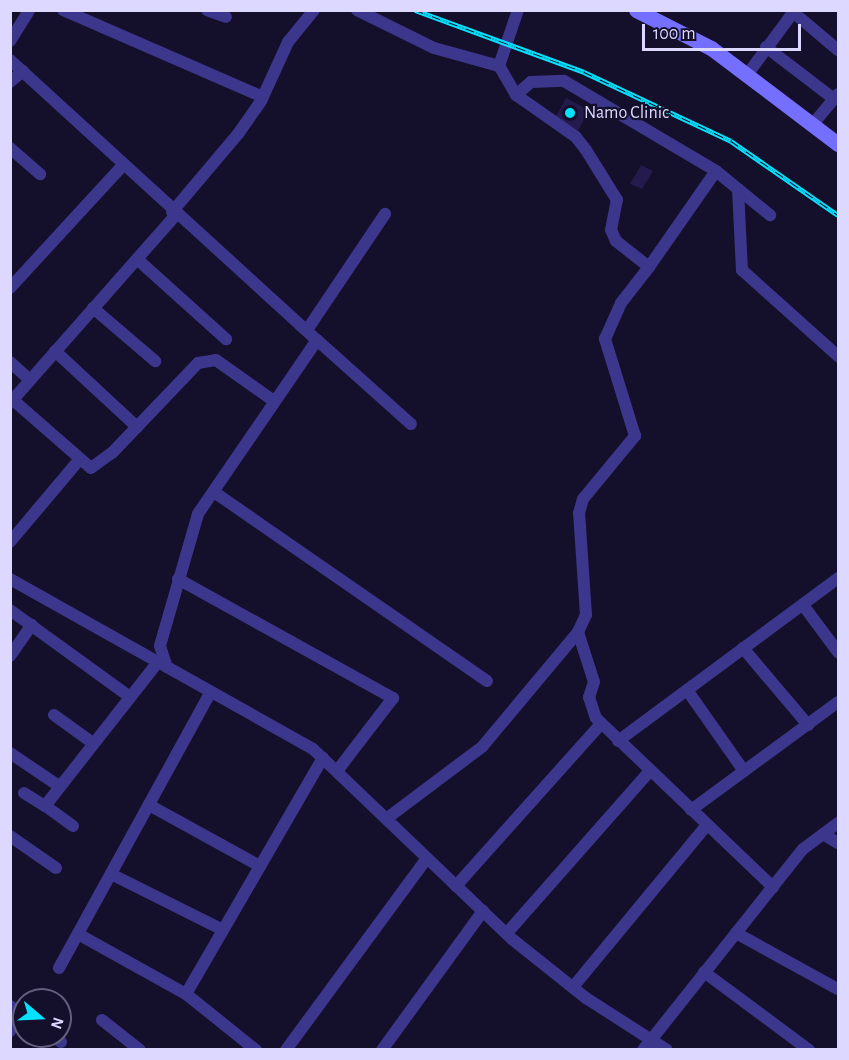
<!DOCTYPE html>
<style>
body{margin:0}
#map{position:relative;width:849px;height:1060px;overflow:hidden;background:#140f2a;font-family:"Alegreya Sans",sans-serif}
div>[style]{position:absolute}
[style*='--x']{left:calc(var(--x)*1px);top:calc(var(--y)*1px);width:calc(var(--w)*1px);rotate:calc(var(--a)*1deg)}
.building>*{inset:0;background:#251a4c;transform-origin:0 0}
.street>*{height:12px;margin:-6px;padding:0 6px;transform-origin:6px;border-radius:6px;background:#3c378c}
.secondary>*{height:15px;margin:-7.5px;padding:0 7.5px;transform-origin:7.5px;border-radius:7.5px;background:#746fff}
.rail>*{height:5px;margin-top:-2.5px;transform-origin:0;background:repeating-linear-gradient(90deg,#140f2a 0 9px,#04e2ff 0 18px);box-sizing:border-box;border-block:2px solid #04e2ff}
.dots>*{width:16px;height:16px;translate:-50% -50%;box-sizing:border-box;border:3px solid #140f2a;border-radius:50%}
span{translate:-50% -50%;white-space:nowrap;text-align:center;line-height:1.15;-webkit-text-stroke:4.5px #140f2a;paint-order:stroke}
.poi-label{font-size:18px;color:#ddd8ff}
.left{translate:0 -50%;text-align:left}
.frame{position:absolute;inset:0;border:12px solid #ddd8ff;pointer-events:none}
.north{position:absolute;left:12px;top:988px;width:60px;height:60px;box-sizing:border-box;background:#140f2a;border:2px solid #645f7f;border-radius:50%;rotate:109deg;font-size:16px;font-weight:700;line-height:24px;text-align:center;color:#ddd8ff}
.north::after{content:'';display:block;margin:auto;width:21px;height:27px;background:#04e2ff;clip-path:polygon(50% 0,100% 100%,50% 72%,0 100%)}
.scale{position:absolute;left:642px;top:24px;width:159px;height:27px;box-sizing:border-box;border:3px solid #ddd8ff;border-top:0;padding-left:8px;font-size:18px;line-height:21px;white-space:nowrap;color:#ddd8ff;-webkit-text-stroke:4px #140f2a;paint-order:stroke}
</style>
<div id="map">
<div class="building">
<i style="left:566px;top:98px;width:26px;height:23px;rotate:28deg"></i>
<i style="clip-path:polygon(641px 165px,653px 171px,642px 189px,630px 184px)"></i>
</div>
<div class="street">
<i style="--x:63;--y:10;--w:218;--a:23.5"></i>
<i style="--x:207;--y:10;--w:20;--a:20"></i>
<i style="--x:357;--y:10;--w:86;--a:26.3"></i>
<i style="--x:434;--y:48;--w:67;--a:15.5"></i>
<i style="--x:499;--y:66;--w:59;--a:-71.3"></i>
<i style="--x:793;--y:12;--w:59;--a:40.2"></i>
<i style="--x:10;--y:41;--w:36;--a:-58"></i>
<i style="--x:766;--y:47;--w:86;--a:37.4"></i>
<i style="--x:834;--y:99;--w:6;--a:-51"></i>
<i style="--x:10;--y:60;--w:416;--a:42.4"></i>
<i style="--x:317;--y:340;--w:211;--a:124.4"></i>
<i style="--x:198;--y:514;--w:137;--a:106.1"></i>
<i style="--x:160;--y:646;--w:22;--a:72"></i>
<i style="--x:167;--y:667;--w:167;--a:29.3"></i>
<i style="--x:313;--y:749;--w:275;--a:43.7"></i>
<i style="--x:512;--y:939;--w:95;--a:38.6"></i>
<i style="--x:586;--y:998;--w:96;--a:32.7"></i>
<i style="--x:747;--y:75;--w:81;--a:-53.6"></i>
<i style="--x:10;--y:82;--w:17;--a:-40"></i>
<i style="--x:516;--y:95;--w:20;--a:-41"></i>
<i style="--x:531;--y:82;--w:33;--a:-2"></i>
<i style="--x:564;--y:81;--w:177;--a:30.6"></i>
<i style="--x:716;--y:171;--w:70;--a:39.2"></i>
<i style="--x:813;--y:124;--w:33;--a:-50"></i>
<i style="--x:10;--y:148;--w:40;--a:41"></i>
<i style="--x:738;--y:189;--w:81;--a:87.2"></i>
<i style="--x:742;--y:270;--w:129;--a:41.9"></i>
<i style="--x:172;--y:212;--w:102;--a:-49.8"></i>
<i style="--x:238;--y:134;--w:40;--a:-55.1"></i>
<i style="--x:261;--y:101;--w:65;--a:-65.4"></i>
<i style="--x:288;--y:42;--w:41;--a:-50.9"></i>
<i style="--x:137;--y:259;--w:120;--a:42"></i>
<i style="--x:649;--y:267;--w:117;--a:-55.1"></i>
<i style="--x:10;--y:288;--w:167;--a:-47.4"></i>
<i style="--x:93;--y:308;--w:82;--a:40.5"></i>
<i style="--x:307;--y:330;--w:140;--a:-56.1"></i>
<i style="--x:317;--y:340;--w:126;--a:41.8"></i>
<i style="--x:55;--y:351;--w:112;--a:42.8"></i>
<i style="--x:10;--y:362;--w:27;--a:42"></i>
<i style="--x:13;--y:400;--w:103;--a:41.1"></i>
<i style="--x:91;--y:468;--w:26;--a:-36"></i>
<i style="--x:112;--y:453;--w:124;--a:-46.3"></i>
<i style="--x:198;--y:363;--w:18;--a:-9"></i>
<i style="--x:216;--y:360;--w:71;--a:35.3"></i>
<i style="--x:10;--y:403;--w:251;--a:-48.6"></i>
<i style="--x:214;--y:492;--w:332;--a:34.7"></i>
<i style="--x:10;--y:542;--w:107;--a:-49.9"></i>
<i style="--x:10;--y:579;--w:176;--a:29.3"></i>
<i style="--x:178;--y:579;--w:246;--a:29"></i>
<i style="--x:393;--y:698;--w:92;--a:127.5"></i>
<i style="--x:803;--y:605;--w:59;--a:53.3"></i>
<i style="--x:10;--y:610;--w:148;--a:35.9"></i>
<i style="--x:578;--y:632;--w:52;--a:72.3"></i>
<i style="--x:594;--y:682;--w:16;--a:108"></i>
<i style="--x:589;--y:697;--w:22;--a:72"></i>
<i style="--x:596;--y:718;--w:245;--a:43.7"></i>
<i style="--x:743;--y:648;--w:101;--a:49.8"></i>
<i style="--x:10;--y:656;--w:38;--a:-55"></i>
<i style="--x:687;--y:690;--w:99;--a:54.9"></i>
<i style="--x:54;--y:715;--w:48;--a:35.7"></i>
<i style="--x:618;--y:741;--w:274;--a:-36.5"></i>
<i style="--x:10;--y:753;--w:59;--a:34"></i>
<i style="--x:24;--y:793;--w:25;--a:32"></i>
<i style="--x:149;--y:805;--w:127;--a:28.8"></i>
<i style="--x:691;--y:810;--w:182;--a:-36.3"></i>
<i style="--x:386;--y:819;--w:120;--a:-36.9"></i>
<i style="--x:482;--y:747;--w:150;--a:-50.1"></i>
<i style="--x:578;--y:632;--w:19;--a:-65"></i>
<i style="--x:586;--y:615;--w:102;--a:-93.9"></i>
<i style="--x:579;--y:513;--w:15;--a:-74"></i>
<i style="--x:583;--y:499;--w:82;--a:-50.5"></i>
<i style="--x:635;--y:436;--w:102;--a:-107.2"></i>
<i style="--x:605;--y:339;--w:39;--a:-66"></i>
<i style="--x:621;--y:303;--w:46;--a:-52.1"></i>
<i style="--x:649;--y:267;--w:42;--a:-141.8"></i>
<i style="--x:616;--y:241;--w:12;--a:-114"></i>
<i style="--x:611;--y:230;--w:31;--a:-79"></i>
<i style="--x:617;--y:200;--w:59;--a:-121.8"></i>
<i style="--x:586;--y:150;--w:16;--a:-128"></i>
<i style="--x:576;--y:137;--w:73;--a:-145"></i>
<i style="--x:516;--y:95;--w:34;--a:-120"></i>
<i style="--x:73;--y:826;--w:34;--a:-144"></i>
<i style="--x:45;--y:806;--w:183;--a:-51.9"></i>
<i style="--x:823;--y:834;--w:17;--a:31"></i>
<i style="--x:10;--y:836;--w:56;--a:34.8"></i>
<i style="--x:111;--y:874;--w:125;--a:26.6"></i>
<i style="--x:456;--y:886;--w:217;--a:-48.2"></i>
<i style="--x:507;--y:933;--w:216;--a:-48.6"></i>
<i style="--x:736;--y:933;--w:116;--a:28.8"></i>
<i style="--x:78;--y:934;--w:124;--a:29.1"></i>
<i style="--x:186;--y:994;--w:90;--a:38.7"></i>
<i style="--x:59;--y:968;--w:315;--a:-61.2"></i>
<i style="--x:704;--y:972;--w:131;--a:36.6"></i>
<i style="--x:573;--y:987;--w:210;--a:-50.4"></i>
<i style="--x:186;--y:994;--w:273;--a:-59.9"></i>
<i style="--x:10;--y:1006;--w:17;--a:33"></i>
<i style="--x:102;--y:1020;--w:48;--a:38.3"></i>
<i style="--x:10;--y:1031;--w:21;--a:-55"></i>
<i style="--x:53;--y:1036;--w:10;--a:37"></i>
<i style="--x:286;--y:1050;--w:238;--a:-53.7"></i>
<i style="--x:382;--y:1050;--w:172;--a:-54"></i>
<i style="--x:643;--y:1050;--w:257;--a:-51.5"></i>
<i style="--x:803;--y:849;--w:44;--a:-36.6"></i>
</div>
<div class="secondary">
<i style="--x:636;--y:10;--w:84;--a:26.9"></i>
<i style="--x:711;--y:48;--w:159;--a:37.1"></i>
</div>
<div class="rail">
<i style="--x:415;--y:10;--w:180;--a:20.1"></i>
<i style="--x:584;--y:72;--w:162;--a:25.1"></i>
<i style="--x:731;--y:141;--w:130;--a:34.7"></i>
</div>
<div class="dots">
<i style="left:570px;top:113px;background:#04e2ff"></i>
</div>
<div class="poi-label">
<span class="left" style="left:584px;top:113px">Namo Clinic</span>
</div>
<div class="frame"></div>
<div class="north">N</div>
<div class="scale">100 m</div>
</div>
